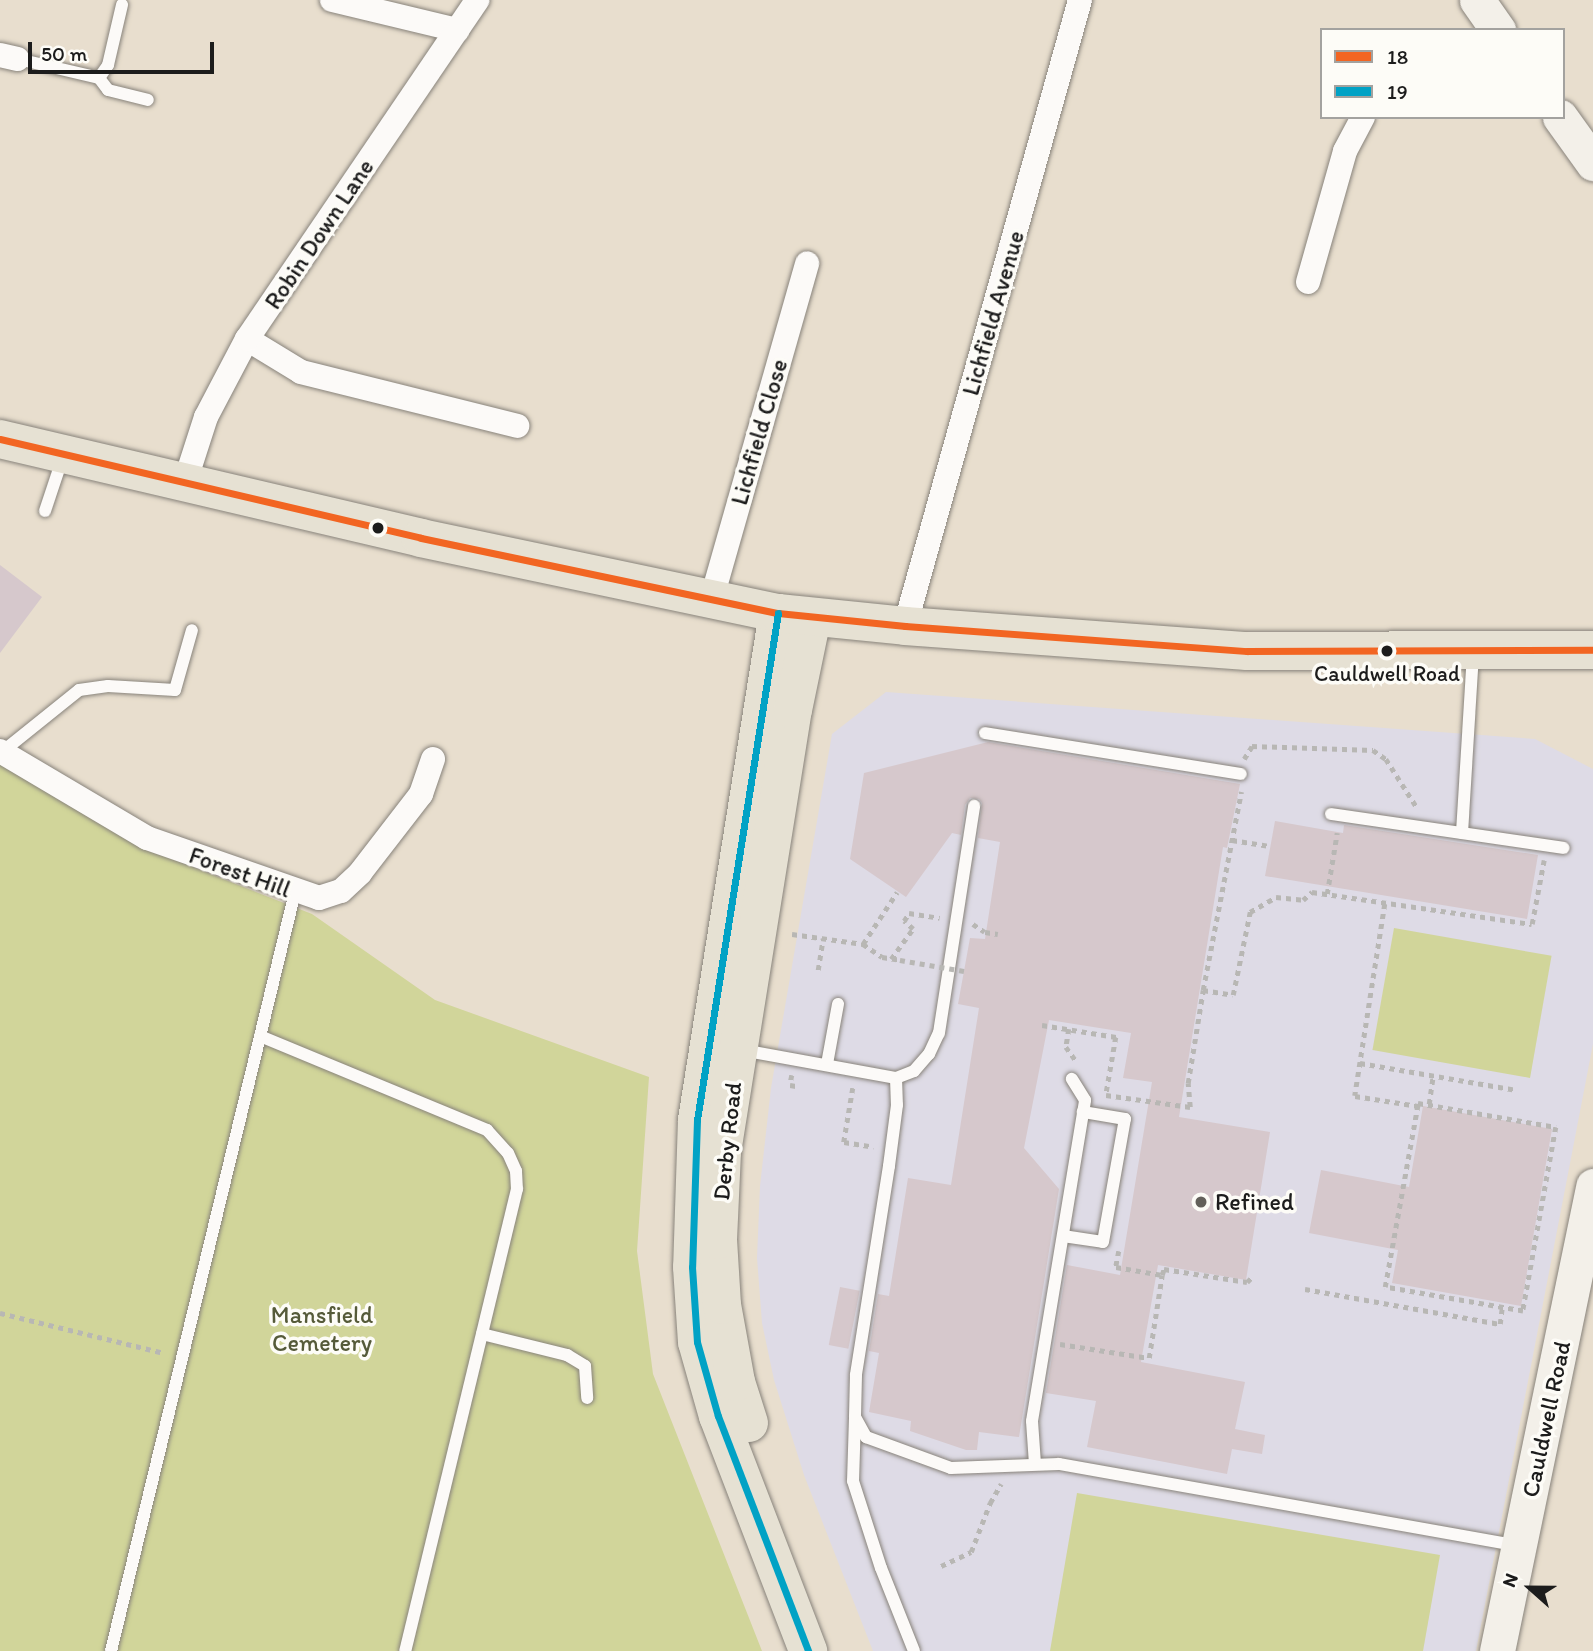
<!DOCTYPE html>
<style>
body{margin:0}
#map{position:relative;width:1593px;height:1651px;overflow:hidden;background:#e8dece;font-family:Itim,sans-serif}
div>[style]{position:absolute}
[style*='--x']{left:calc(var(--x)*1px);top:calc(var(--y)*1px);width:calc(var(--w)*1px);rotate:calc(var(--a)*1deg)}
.built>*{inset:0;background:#dedbe6}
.green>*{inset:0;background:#d1d59a;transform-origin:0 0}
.building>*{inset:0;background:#d6c8cc;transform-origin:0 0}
.path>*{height:4.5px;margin-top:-2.25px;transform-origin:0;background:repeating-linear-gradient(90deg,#b8b7b4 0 5px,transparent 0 10px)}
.roads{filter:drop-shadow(0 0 2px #88837b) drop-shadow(0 0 2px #88837b)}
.lane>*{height:12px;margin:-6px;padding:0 6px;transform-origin:6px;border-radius:6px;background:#fcfaf8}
.street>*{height:24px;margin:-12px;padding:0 12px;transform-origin:12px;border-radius:12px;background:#fcfaf8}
.secondary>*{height:35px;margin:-17.5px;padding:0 17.5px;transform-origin:17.5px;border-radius:17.5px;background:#f3f0e9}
.primary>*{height:38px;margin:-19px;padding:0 19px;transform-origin:19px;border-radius:19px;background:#e6e1d3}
.highway>*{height:38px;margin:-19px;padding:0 19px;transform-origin:19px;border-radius:19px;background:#e6e1d3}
.path-bridge>*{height:4.5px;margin-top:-2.25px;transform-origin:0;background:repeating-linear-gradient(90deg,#b8b7b4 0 5px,transparent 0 10px)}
.bus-1>*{height:7px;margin:-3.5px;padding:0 3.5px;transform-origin:3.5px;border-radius:3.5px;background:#f26522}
.bus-2>*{height:7px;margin:-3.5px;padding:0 3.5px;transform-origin:3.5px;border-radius:3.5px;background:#01a2c5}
.dots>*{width:19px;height:19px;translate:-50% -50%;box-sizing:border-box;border:4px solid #fdfcf7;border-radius:50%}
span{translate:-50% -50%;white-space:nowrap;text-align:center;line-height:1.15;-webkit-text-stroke:7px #fdfcf7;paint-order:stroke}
.bus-label{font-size:22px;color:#1c1c1c}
.street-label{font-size:24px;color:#1c1c1c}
.poi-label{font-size:24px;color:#1c1c1c}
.left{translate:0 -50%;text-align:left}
.park-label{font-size:24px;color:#555a39}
.legend{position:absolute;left:1320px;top:28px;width:245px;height:91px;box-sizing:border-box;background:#fdfcf7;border:2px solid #a3a29f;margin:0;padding:9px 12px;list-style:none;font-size:21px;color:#1c1c1c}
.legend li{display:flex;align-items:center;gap:14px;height:35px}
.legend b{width:35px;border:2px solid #a3a29f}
.north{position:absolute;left:1495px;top:1553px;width:70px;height:70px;-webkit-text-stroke:5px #fdfcf7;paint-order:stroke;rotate:291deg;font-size:19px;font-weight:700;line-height:28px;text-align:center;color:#1c1c1c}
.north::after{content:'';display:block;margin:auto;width:24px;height:32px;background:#1c1c1c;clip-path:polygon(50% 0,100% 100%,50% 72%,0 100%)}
.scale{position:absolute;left:28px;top:42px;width:186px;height:32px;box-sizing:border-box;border:4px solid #1c1c1c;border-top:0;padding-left:9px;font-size:21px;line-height:24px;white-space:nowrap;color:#1c1c1c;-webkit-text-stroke:5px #fdfcf7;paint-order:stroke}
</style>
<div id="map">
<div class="built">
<i style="clip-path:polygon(886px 692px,1535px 739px,1593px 769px,1593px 1044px,1476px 1651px,873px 1651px,804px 1475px,774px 1380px,762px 1323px,757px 1258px,760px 1186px,771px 1088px,832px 734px)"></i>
</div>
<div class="green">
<i style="clip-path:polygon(0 764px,142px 847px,312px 914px,435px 1000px,649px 1077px,637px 1251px,653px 1374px,762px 1651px,0 1651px)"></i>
<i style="left:1394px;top:928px;width:160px;height:124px;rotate:10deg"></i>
<i style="clip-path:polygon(1077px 1493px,1440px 1555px,1423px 1651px,1050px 1651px)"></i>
</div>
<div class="building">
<i style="clip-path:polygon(0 565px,42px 597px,0 653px)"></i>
<i style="clip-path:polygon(988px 742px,1240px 784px,1227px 848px,1223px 847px,1179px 1117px,1270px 1132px,1246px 1280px,1158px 1265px,1141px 1362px,1245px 1382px,1235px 1429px,1265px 1435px,1262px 1454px,1232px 1449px,1227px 1474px,1087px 1447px,1096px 1401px,1046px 1393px,1067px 1265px,1120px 1275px,1152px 1082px,1123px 1078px,1131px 1033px,1049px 1020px,1024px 1148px,1059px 1189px,1019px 1437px,979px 1432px,977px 1450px,966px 1450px,910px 1431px,911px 1421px,869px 1412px,879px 1353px,869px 1351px,878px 1294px,889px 1296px,908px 1178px,951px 1185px,979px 1008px,958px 1004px,970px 938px,985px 939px,1000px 842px,978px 838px,982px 803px,979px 799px,970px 798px,965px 805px,961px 835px,952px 833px,906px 897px,850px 859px,864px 773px)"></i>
<i style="clip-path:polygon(1275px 821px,1343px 833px,1344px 825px,1538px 855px,1527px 919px,1265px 876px)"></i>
<i style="clip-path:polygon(1423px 1106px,1552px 1129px,1521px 1306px,1392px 1283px,1398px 1250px,1309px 1233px,1321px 1170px,1409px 1187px)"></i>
<i style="left:840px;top:1287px;width:20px;height:59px;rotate:11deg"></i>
</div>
<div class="path">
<i style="--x:1244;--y:759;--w:15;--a:-58"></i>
<i style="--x:1252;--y:746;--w:121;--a:1.9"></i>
<i style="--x:1373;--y:750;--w:16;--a:35"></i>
<i style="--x:1386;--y:759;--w:59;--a:57.4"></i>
<i style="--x:1232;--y:840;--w:38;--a:9"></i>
<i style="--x:1327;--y:894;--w:62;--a:-80.7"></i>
<i style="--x:1385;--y:904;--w:194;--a:98.9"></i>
<i style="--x:1355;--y:1096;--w:64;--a:9"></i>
<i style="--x:973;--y:924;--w:14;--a:34"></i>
<i style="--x:985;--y:932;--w:13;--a:9"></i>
<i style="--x:792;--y:934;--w:72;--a:8"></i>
<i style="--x:863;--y:944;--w:23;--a:34"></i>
<i style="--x:882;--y:957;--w:18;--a:9"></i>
<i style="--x:863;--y:944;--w:62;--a:-56.8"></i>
<i style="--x:891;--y:959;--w:37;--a:-54"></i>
<i style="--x:913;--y:929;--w:12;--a:-138"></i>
<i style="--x:904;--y:921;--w:9;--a:-58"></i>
<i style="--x:909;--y:913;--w:31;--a:9"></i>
<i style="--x:818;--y:970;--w:32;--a:-81"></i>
<i style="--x:1203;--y:990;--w:30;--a:9"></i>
<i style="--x:1233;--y:995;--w:85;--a:-78.4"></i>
<i style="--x:1250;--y:912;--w:30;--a:-30"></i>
<i style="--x:1276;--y:897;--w:27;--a:6"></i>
<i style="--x:1303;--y:900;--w:12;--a:-42"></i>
<i style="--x:1312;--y:892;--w:222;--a:8.3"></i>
<i style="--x:1532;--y:924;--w:65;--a:-79.4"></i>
<i style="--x:1042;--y:1025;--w:75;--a:9.2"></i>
<i style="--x:1116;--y:1037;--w:59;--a:99.8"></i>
<i style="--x:1106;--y:1095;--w:85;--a:8.1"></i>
<i style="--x:1190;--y:1107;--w:24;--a:-95"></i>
<i style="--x:1188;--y:1083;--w:94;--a:-80.8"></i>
<i style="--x:1203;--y:990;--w:202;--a:-79.1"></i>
<i style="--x:1069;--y:1029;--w:18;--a:99"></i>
<i style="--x:1066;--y:1047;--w:17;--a:54"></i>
<i style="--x:1360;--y:1063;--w:159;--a:9.8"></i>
<i style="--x:792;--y:1075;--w:10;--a:101"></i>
<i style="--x:790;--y:1085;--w:6;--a:9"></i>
<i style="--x:853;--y:1088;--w:55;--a:99.5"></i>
<i style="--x:844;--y:1142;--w:30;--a:9"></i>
<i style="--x:1418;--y:1103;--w:140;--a:9.9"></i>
<i style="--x:1556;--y:1127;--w:187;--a:100.2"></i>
<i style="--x:1523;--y:1311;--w:140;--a:-170.1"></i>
<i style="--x:1385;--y:1287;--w:187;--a:-79.8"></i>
<i style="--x:1429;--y:1104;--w:28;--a:-82"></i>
<i style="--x:1119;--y:1251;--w:16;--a:101"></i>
<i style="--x:1116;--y:1267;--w:47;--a:9.9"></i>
<i style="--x:1162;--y:1275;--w:6;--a:-72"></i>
<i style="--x:1164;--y:1269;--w:84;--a:8.9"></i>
<i style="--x:1247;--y:1282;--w:7;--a:-45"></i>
<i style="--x:1305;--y:1289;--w:198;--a:10.2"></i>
<i style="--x:1500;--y:1324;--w:16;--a:-83"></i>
<i style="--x:0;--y:1313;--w:169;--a:13.7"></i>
<i style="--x:1060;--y:1344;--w:90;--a:8.9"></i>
<i style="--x:1149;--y:1358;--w:84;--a:-81.1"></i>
<i style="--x:941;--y:1566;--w:33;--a:-25"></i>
<i style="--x:971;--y:1552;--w:53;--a:-68.8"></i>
<i style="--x:990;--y:1503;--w:22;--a:-60"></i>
</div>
<div class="roads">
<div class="lane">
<i style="--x:18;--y:59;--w:83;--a:13.2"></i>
<i style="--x:99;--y:78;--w:16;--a:-55"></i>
<i style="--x:108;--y:65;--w:62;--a:-76.9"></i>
<i style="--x:99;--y:78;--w:15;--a:53"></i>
<i style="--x:108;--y:90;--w:41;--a:14"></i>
<i style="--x:45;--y:511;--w:57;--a:-71.6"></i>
<i style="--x:985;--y:733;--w:259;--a:9.1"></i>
<i style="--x:2;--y:752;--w:99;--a:-38.8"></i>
<i style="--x:79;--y:690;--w:29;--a:-8"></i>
<i style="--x:108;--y:686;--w:67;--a:3.4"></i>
<i style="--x:175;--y:690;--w:62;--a:-74.2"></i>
<i style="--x:1331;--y:814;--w:235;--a:8.3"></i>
<i style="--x:1462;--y:833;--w:178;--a:-86.5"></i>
<i style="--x:260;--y:1036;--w:246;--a:22.5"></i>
<i style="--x:487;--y:1130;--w:31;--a:48"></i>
<i style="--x:508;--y:1153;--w:20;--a:66"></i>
<i style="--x:516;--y:1171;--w:18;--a:87"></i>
<i style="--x:517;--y:1189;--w:475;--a:103.6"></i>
<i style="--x:742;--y:1050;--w:157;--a:10.3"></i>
<i style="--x:896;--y:1078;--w:19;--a:-21"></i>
<i style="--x:914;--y:1071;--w:23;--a:-49"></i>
<i style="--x:929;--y:1054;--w:23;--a:-65"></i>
<i style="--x:939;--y:1033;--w:230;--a:-81.2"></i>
<i style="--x:827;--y:1064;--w:61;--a:-79.6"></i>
<i style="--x:896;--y:1078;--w:27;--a:88"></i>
<i style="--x:897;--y:1105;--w:62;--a:97.5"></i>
<i style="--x:889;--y:1166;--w:212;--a:99"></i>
<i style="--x:856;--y:1375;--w:42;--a:91.4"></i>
<i style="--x:855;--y:1417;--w:23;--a:61"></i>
<i style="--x:866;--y:1437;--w:90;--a:20"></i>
<i style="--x:951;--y:1468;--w:108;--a:-2.1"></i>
<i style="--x:1059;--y:1464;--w:464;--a:10.1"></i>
<i style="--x:1063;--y:1236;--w:40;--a:8.5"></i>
<i style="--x:1103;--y:1242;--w:125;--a:-79.9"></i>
<i style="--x:1125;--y:1119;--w:43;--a:-170.5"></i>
<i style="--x:482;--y:1334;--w:88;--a:13.9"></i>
<i style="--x:567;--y:1355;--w:21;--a:31"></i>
<i style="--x:585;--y:1366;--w:32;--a:86"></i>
<i style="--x:855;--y:1418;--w:63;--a:91.8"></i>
<i style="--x:853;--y:1481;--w:91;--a:72.2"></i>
<i style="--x:881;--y:1568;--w:89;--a:68.3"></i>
<i style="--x:1035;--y:1464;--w:43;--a:-94"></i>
<i style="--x:1032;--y:1421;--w:325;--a:-80.6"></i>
<i style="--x:1085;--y:1100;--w:25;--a:-122"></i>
<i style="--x:111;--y:1651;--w:781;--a:-76.37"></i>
</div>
<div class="street">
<i style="--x:332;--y:0;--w:129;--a:13.5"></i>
<i style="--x:0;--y:55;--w:18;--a:13"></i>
<i style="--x:1308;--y:282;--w:136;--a:-74.2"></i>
<i style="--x:1345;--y:151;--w:38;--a:-62"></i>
<i style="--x:247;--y:339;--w:63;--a:31.4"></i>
<i style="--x:301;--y:372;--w:223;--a:14"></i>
<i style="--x:185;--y:482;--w:68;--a:-72.1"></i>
<i style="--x:206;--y:417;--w:88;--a:-62.3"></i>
<i style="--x:247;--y:339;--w:410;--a:-55.8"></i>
<i style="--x:711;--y:601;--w:351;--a:-74.1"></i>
<i style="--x:905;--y:626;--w:650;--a:-74.38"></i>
<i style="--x:0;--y:751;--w:171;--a:30.6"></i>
<i style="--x:147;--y:838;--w:182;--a:19.2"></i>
<i style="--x:319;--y:898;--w:23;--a:-18"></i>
<i style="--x:341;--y:891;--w:26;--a:-43"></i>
<i style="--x:360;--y:873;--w:100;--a:-52.3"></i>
<i style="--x:421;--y:794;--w:37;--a:-71"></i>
</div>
<div class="secondary">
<i style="--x:1477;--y:0;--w:37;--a:55"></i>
<i style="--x:1560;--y:117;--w:57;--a:54.3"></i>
<i style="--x:1497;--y:1651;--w:475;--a:-78.3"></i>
</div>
<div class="primary">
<i style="--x:778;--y:613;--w:513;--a:99.08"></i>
<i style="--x:697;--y:1120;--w:147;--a:91.9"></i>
<i style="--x:692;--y:1267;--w:75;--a:86.2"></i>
<i style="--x:697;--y:1342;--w:77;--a:74.2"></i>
<i style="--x:718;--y:1416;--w:252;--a:69"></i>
<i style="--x:749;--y:1423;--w:43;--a:-107.6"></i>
<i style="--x:736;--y:1382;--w:78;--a:-100.3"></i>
<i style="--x:722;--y:1305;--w:65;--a:-93.5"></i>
<i style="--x:718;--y:1240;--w:88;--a:-87.4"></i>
<i style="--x:722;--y:1152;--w:448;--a:-80.9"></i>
<i style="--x:793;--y:710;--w:94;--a:-78.3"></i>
</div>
<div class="highway">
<i style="--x:0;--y:439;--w:432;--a:13.2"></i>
<i style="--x:421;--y:538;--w:365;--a:11.9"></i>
<i style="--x:778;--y:613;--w:128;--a:5.8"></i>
<i style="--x:905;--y:626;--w:343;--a:4.2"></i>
<i style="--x:1247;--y:651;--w:346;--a:-0.2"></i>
</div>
</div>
<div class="path-bridge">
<i style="--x:900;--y:960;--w:65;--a:9.8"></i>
</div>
<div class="bus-1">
<i style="--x:0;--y:439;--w:432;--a:13.2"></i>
<i style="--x:421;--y:538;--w:365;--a:11.9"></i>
<i style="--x:778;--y:613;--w:128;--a:5.8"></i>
<i style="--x:905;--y:626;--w:343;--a:4.2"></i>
<i style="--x:1247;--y:651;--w:346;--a:-0.2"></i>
</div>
<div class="bus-2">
<i style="--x:778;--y:613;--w:513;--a:99.08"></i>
<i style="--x:697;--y:1120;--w:147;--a:91.9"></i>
<i style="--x:692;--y:1267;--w:75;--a:86.2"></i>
<i style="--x:697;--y:1342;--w:77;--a:74.2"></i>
<i style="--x:718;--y:1416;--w:252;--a:69"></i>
</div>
<div class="dots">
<i style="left:378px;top:528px;background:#1c1c1c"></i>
<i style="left:1387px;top:651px;background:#1c1c1c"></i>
<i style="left:1201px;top:1202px;background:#63605a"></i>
</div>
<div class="bus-label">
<span style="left:1387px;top:674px">Cauldwell Road</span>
</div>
<div class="street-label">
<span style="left:319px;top:234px;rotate:-56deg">Robin Down Lane</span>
<span style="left:993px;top:313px;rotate:-74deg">Lichfield Avenue</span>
<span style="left:759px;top:432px;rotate:-74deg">Lichfield Close</span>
<span style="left:240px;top:872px;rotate:20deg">Forest Hill</span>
<span style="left:727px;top:1141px;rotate:-84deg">Derby Road</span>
<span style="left:1546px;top:1419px;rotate:-78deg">Cauldwell Road</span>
</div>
<div class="poi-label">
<span class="left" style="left:1215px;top:1202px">Refined</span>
</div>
<div class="park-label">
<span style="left:322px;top:1329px">Mansfield<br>Cemetery</span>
</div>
<ul class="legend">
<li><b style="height:9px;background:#f26522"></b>18</li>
<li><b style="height:9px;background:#01a2c5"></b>19</li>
</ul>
<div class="north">N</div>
<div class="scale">50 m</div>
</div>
